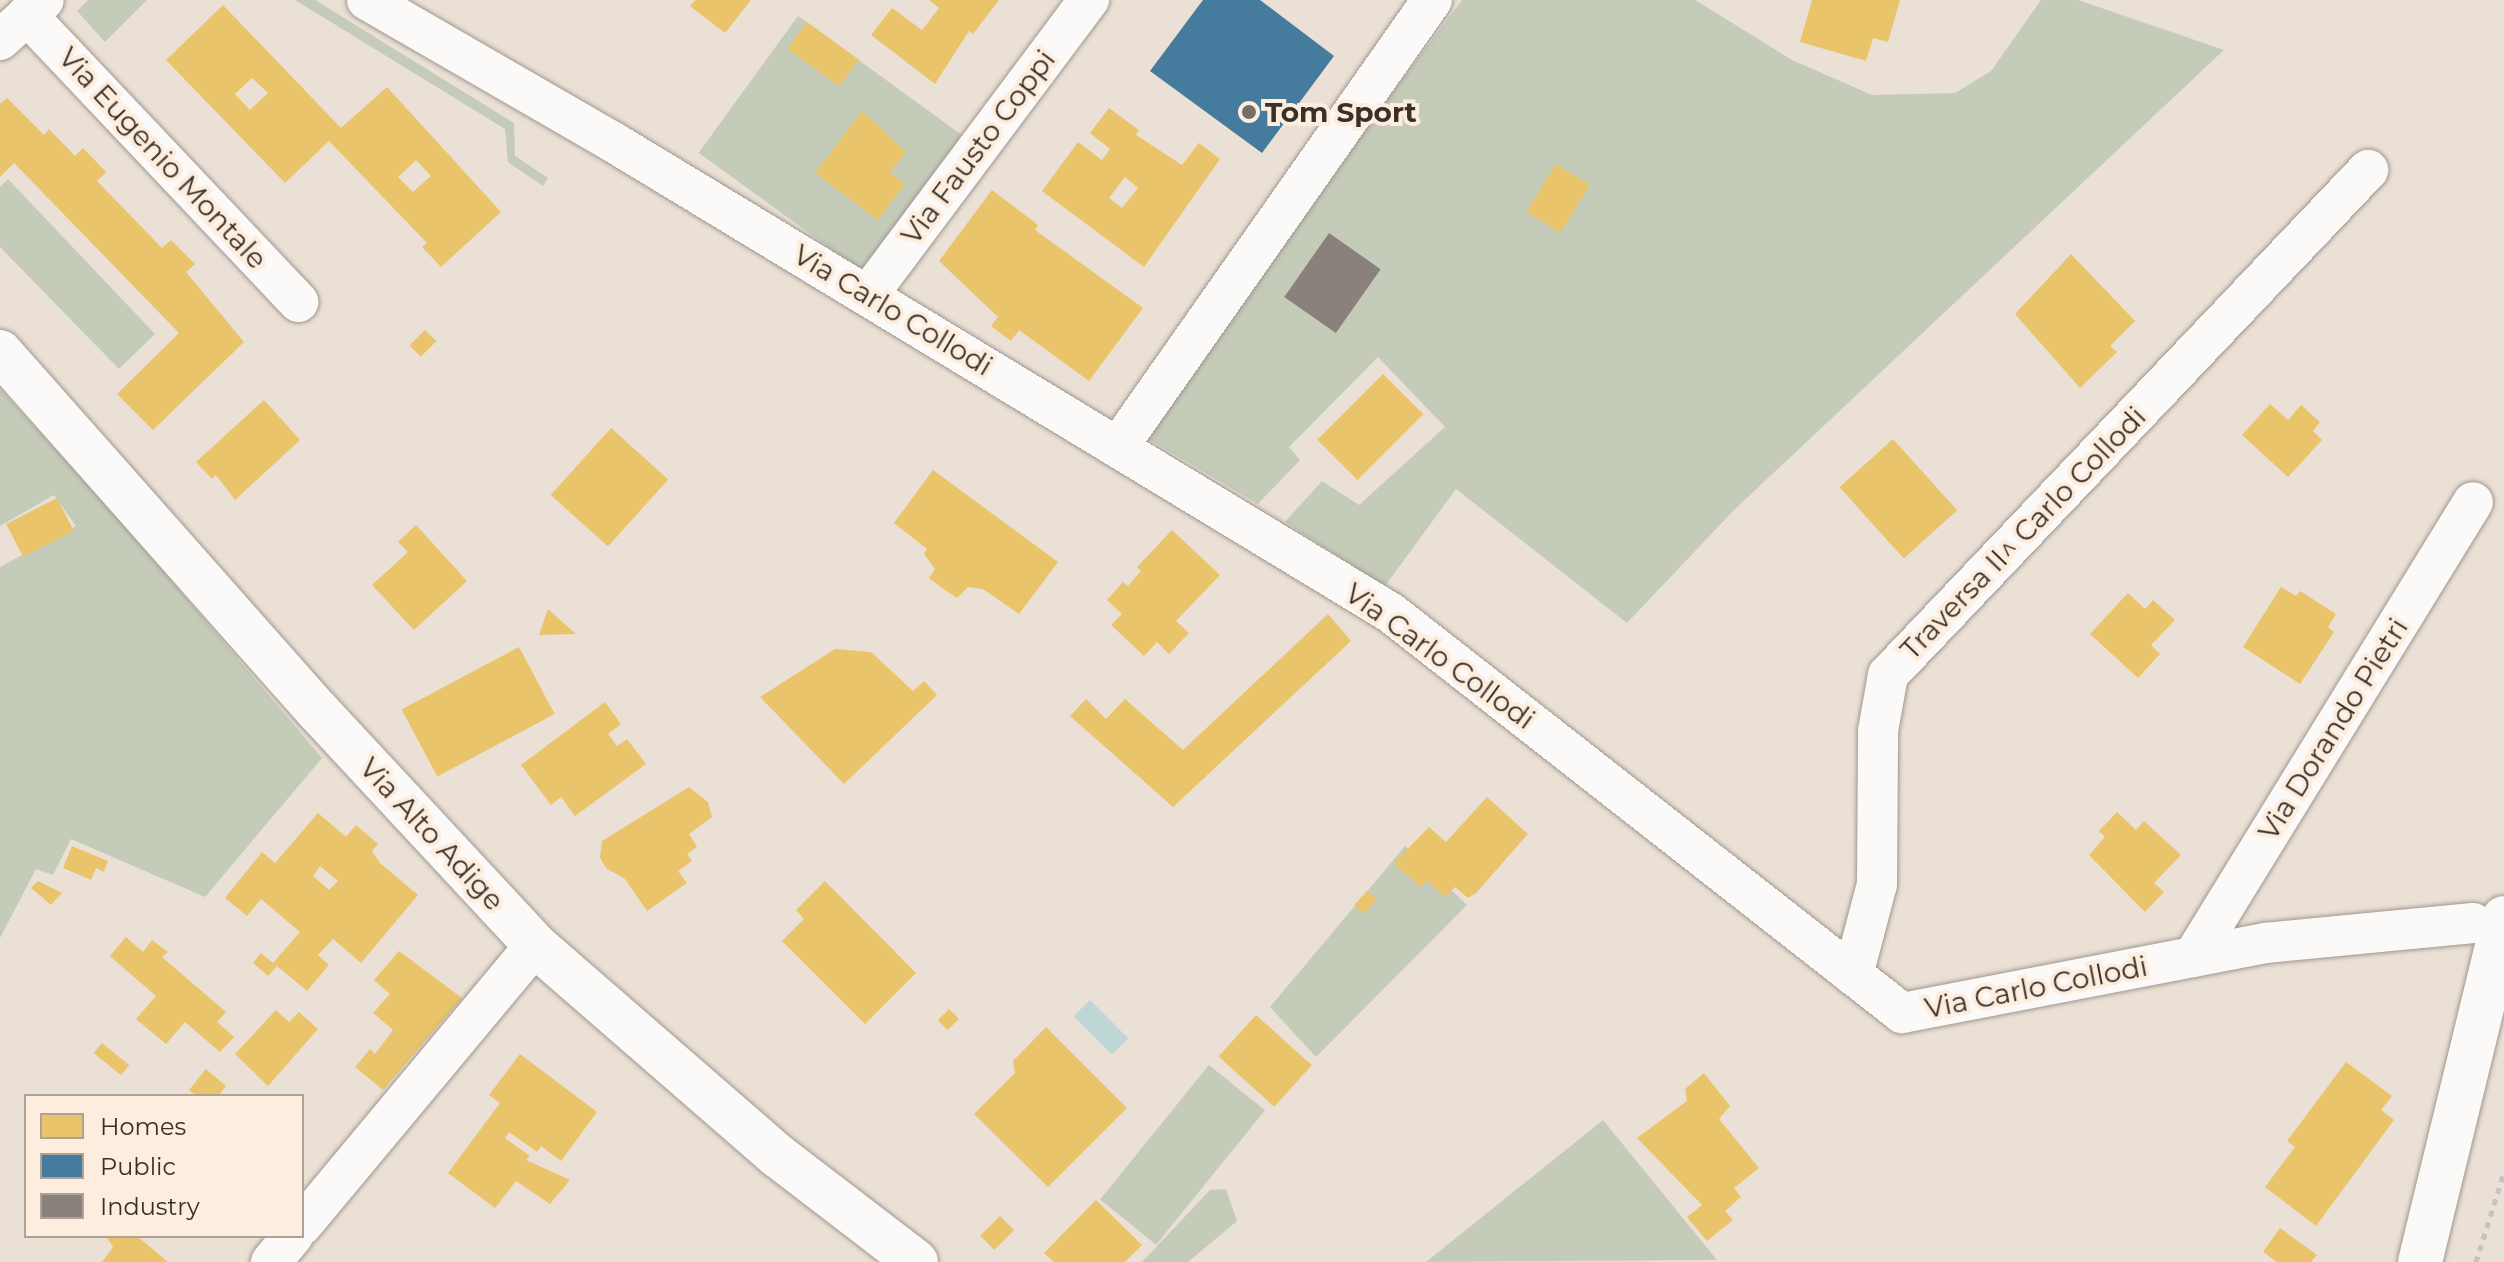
<!DOCTYPE html>
<style>
body{margin:0}
#map{position:relative;width:2504px;height:1262px;overflow:hidden;background:#ebe0d5;font-family:Montserrat,sans-serif}
div>[style]{position:absolute}
[style*='--x']{left:calc(var(--x)*1px);top:calc(var(--y)*1px);width:calc(var(--w)*1px);rotate:calc(var(--a)*1deg)}
.green>*{inset:0;background:#c5cbb9;transform-origin:0 0}
.water>*{inset:0;background:#bed6d6;transform-origin:0 0}
.homes>*{inset:0;background:#e9c46a;transform-origin:0 0}
.public>*{inset:0;background:#457b9d}
.industry>*{inset:0;background:#8a817c;transform-origin:0 0}
.path>*{height:5px;margin-top:-2.5px;transform-origin:0;background:repeating-linear-gradient(90deg,#c7c2bf 0 6px,transparent 0 12px)}
.roads{filter:drop-shadow(0 0 2px #9f978f) drop-shadow(0 0 2px #9f978f)}
.minor>*{height:40px;margin:-20px;padding:0 20px;transform-origin:20px;border-radius:20px;background:#fcfaf9}
.tertiary>*{height:44px;margin:-22px;padding:0 22px;transform-origin:22px;border-radius:22px;background:#fcfaf9}
.primary>*{height:44px;margin:-22px;padding:0 22px;transform-origin:22px;border-radius:22px;background:#fcfaf9}
.dots>*{width:22px;height:22px;translate:-50% -50%;box-sizing:border-box;border:4px solid #fdedde;border-radius:50%}
span{translate:-50% -50%;white-space:nowrap;text-align:center;line-height:1.15;-webkit-text-stroke:8px #fdedde;paint-order:stroke}
.poi-label{font-size:28px;color:#383029;font-weight:700}
.left{translate:0 -50%;text-align:left}
.street-label{font-size:28px;color:#383029}
.legend{position:absolute;left:24px;top:1094px;width:280px;height:144px;box-sizing:border-box;background:#fdedde;border:2px solid #aea196;margin:0;padding:10px 14px;list-style:none;font-size:24px;color:#383029}
.legend li{display:flex;align-items:center;gap:16px;height:40px}
.legend b{width:40px;border:2px solid #aea196}
</style>
<div id="map">
<div class="green">
<i style="clip-path:polygon(88px 0,147px 0,105px 42px,77px 11px)"></i>
<i style="clip-path:polygon(295px 0,315px 0,514px 123px,515px 156px,548px 178px,543px 186px,508px 162px,505px 129px)"></i>
<i style="clip-path:polygon(1462px 0,1695px 0,1792px 60px,1872px 95px,1955px 93px,1991px 71px,2041px 0,2078px 0,2224px 50px,1733px 511px,1627px 623px,1456px 489px,1385px 586px,1285px 522px,1322px 481px,1359px 505px,1445px 427px,1378px 357px,1289px 447px,1300px 460px,1258px 504px,1137px 432px)"></i>
<i style="left:798px;top:16px;width:202px;height:169px;rotate:36deg"></i>
<i style="clip-path:polygon(8px 179px,155px 334px,119px 369px,0 247px,0 187px)"></i>
<i style="clip-path:polygon(0 389px,112px 511px,322px 758px,205px 897px,71px 839px,53px 875px,36px 869px,0 938px,0 567px,76px 526px,54px 495px,0 526px)"></i>
<i style="clip-path:polygon(1405px 846px,1467px 905px,1316px 1057px,1270px 1007px)"></i>
<i style="left:1209px;top:1065px;width:72px;height:173px;rotate:39deg"></i>
<i style="clip-path:polygon(1603px 1120px,1717px 1260px,1426px 1262px)"></i>
<i style="clip-path:polygon(1226px 1189px,1237px 1221px,1188px 1262px,1142px 1262px,1210px 1190px)"></i>
</div>
<div class="water">
<i style="left:1090px;top:1000px;width:54px;height:23px;rotate:45deg"></i>
</div>
<div class="homes">
<i style="clip-path:polygon(695px 0,751px 0,725px 33px,690px 6px)"></i>
<i style="clip-path:polygon(929px 0,999px 0,973px 34px,969px 31px,935px 84px,871px 35px,892px 8px,922px 30px,939px 8px)"></i>
<i style="clip-path:polygon(1812px 0,1900px 0,1888px 42px,1873px 38px,1866px 61px,1800px 42px)"></i>
<i style="clip-path:polygon(evenodd,223px 5px,341px 128px,387px 87px,501px 212px,441px 267px,422px 247px,427px 243px,329px 141px,285px 183px,166px 60px,223px 5px,252px 78px,268px 93px,250px 110px,235px 94px,252px 78px,223px 5px,416px 160px,431px 176px,413px 192px,398px 177px,416px 160px)"></i>
<i style="left:807px;top:22px;width:64px;height:33px;rotate:36deg"></i>
<i style="clip-path:polygon(7px 98px,44px 135px,49px 129px,75px 156px,83px 148px,106px 172px,97px 181px,162px 248px,171px 240px,195px 264px,186px 272px,244px 342px,153px 430px,117px 394px,179px 333px,14px 163px,0 177px,0 104px)"></i>
<i style="clip-path:polygon(evenodd,1109px 108px,1139px 130px,1136px 135px,1182px 165px,1199px 143px,1220px 159px,1144px 267px,1042px 191px,1078px 142px,1102px 160px,1110px 149px,1090px 133px,1109px 108px,1125px 177px,1138px 188px,1122px 208px,1109px 198px,1125px 177px)"></i>
<i style="clip-path:polygon(862px 111px,906px 152px,890px 173px,905px 184px,878px 220px,815px 173px)"></i>
<i style="left:1556px;top:164px;width:40px;height:56px;rotate:32deg"></i>
<i style="clip-path:polygon(992px 190px,1038px 225px,1035px 230px,1143px 308px,1089px 381px,1019px 330px,1011px 341px,991px 326px,998px 317px,939px 261px)"></i>
<i style="clip-path:polygon(2071px 254px,2135px 321px,2110px 346px,2117px 352px,2080px 388px,2015px 314px)"></i>
<i style="left:425px;top:330px;width:16px;height:22px;rotate:45deg"></i>
<i style="left:1383px;top:374px;width:57px;height:93px;rotate:45deg"></i>
<i style="clip-path:polygon(264px 400px,300px 440px,235px 500px,216px 475px,212px 479px,196px 462px)"></i>
<i style="clip-path:polygon(2270px 404px,2288px 420px,2301px 405px,2320px 422px,2313px 431px,2322px 440px,2288px 477px,2242px 435px)"></i>
<i style="left:611px;top:428px;width:77px;height:90px;rotate:42deg"></i>
<i style="left:1893px;top:439px;width:96px;height:72px;rotate:48deg"></i>
<i style="clip-path:polygon(933px 470px,1058px 562px,1019px 614px,983px 589px,968px 587px,957px 598px,942px 588px,929px 578px,935px 569px,924px 554px,927px 549px,894px 523px)"></i>
<i style="left:57px;top:498px;width:37px;height:57px;rotate:63deg"></i>
<i style="clip-path:polygon(416px 525px,467px 581px,414px 630px,372px 585px,408px 552px,398px 542px)"></i>
<i style="clip-path:polygon(1172px 530px,1220px 575px,1176px 621px,1189px 633px,1169px 654px,1157px 642px,1144px 656px,1111px 625px,1122px 614px,1107px 600px,1123px 582px,1128px 586px,1141px 571px,1137px 567px)"></i>
<i style="clip-path:polygon(2281px 587px,2296px 596px,2300px 591px,2336px 614px,2328px 627px,2334px 632px,2300px 684px,2243px 647px)"></i>
<i style="clip-path:polygon(2128px 593px,2145px 609px,2153px 600px,2175px 620px,2151px 645px,2160px 654px,2138px 678px,2090px 634px)"></i>
<i style="clip-path:polygon(548px 609px,576px 634px,539px 635px)"></i>
<i style="clip-path:polygon(1328px 614px,1351px 641px,1173px 807px,1070px 716px,1086px 699px,1106px 719px,1125px 699px,1183px 750px)"></i>
<i style="left:519px;top:647px;width:76px;height:133px;rotate:62deg"></i>
<i style="clip-path:polygon(835px 649px,871px 652px,913px 691px,924px 681px,937px 695px,844px 784px,760px 697px)"></i>
<i style="clip-path:polygon(605px 702px,621px 724px,608px 734px,617px 746px,627px 739px,646px 764px,575px 816px,561px 797px,551px 805px,521px 765px)"></i>
<i style="clip-path:polygon(689px 787px,708px 802px,712px 817px,689px 834px,697px 847px,687px 854px,692px 861px,678px 871px,687px 883px,647px 911px,625px 879px,606px 868px,600px 858px,602px 841px)"></i>
<i style="clip-path:polygon(1487px 797px,1528px 834px,1476px 893px,1468px 898px,1455px 887px,1445px 897px,1427px 880px,1420px 887px,1394px 863px,1429px 827px,1446px 842px)"></i>
<i style="clip-path:polygon(2117px 812px,2136px 830px,2144px 821px,2181px 855px,2154px 883px,2164px 892px,2145px 912px,2089px 855px,2105px 837px,2099px 831px)"></i>
<i style="clip-path:polygon(evenodd,318px 813px,346px 837px,356px 825px,378px 844px,372px 851px,380px 863px,418px 895px,361px 963px,333px 939px,318px 955px,329px 965px,307px 991px,277px 966px,268px 976px,253px 963px,261px 953px,273px 963px,300px 932px,261px 899px,247px 916px,225px 898px,262px 852px,275px 863px,318px 813px,320px 866px,338px 881px,329px 890px,313px 876px,320px 866px)"></i>
<i style="clip-path:polygon(72px 846px,108px 861px,104px 872px,96px 868px,91px 880px,63px 868px)"></i>
<i style="clip-path:polygon(38px 881px,62px 893px,51px 905px,31px 888px)"></i>
<i style="clip-path:polygon(825px 881px,916px 973px,865px 1024px,782px 941px,804px 919px,796px 910px)"></i>
<i style="left:1367px;top:891px;width:13px;height:19px;rotate:42deg"></i>
<i style="clip-path:polygon(126px 937px,143px 952px,152px 940px,168px 952px,162px 957px,226px 1012px,217px 1022px,234px 1037px,220px 1052px,185px 1022px,166px 1044px,136px 1019px,156px 996px,110px 956px)"></i>
<i style="clip-path:polygon(399px 951px,462px 998px,383px 1090px,355px 1067px,370px 1049px,375px 1054px,393px 1030px,373px 1013px,390px 994px,374px 980px)"></i>
<i style="left:949px;top:1009px;width:14px;height:16px;rotate:45deg"></i>
<i style="clip-path:polygon(276px 1010px,289px 1022px,299px 1012px,318px 1029px,268px 1086px,235px 1054px)"></i>
<i style="left:1256px;top:1015px;width:75px;height:56px;rotate:42deg"></i>
<i style="clip-path:polygon(1046px 1027px,1127px 1108px,1048px 1187px,974px 1114px,1015px 1073px,1013px 1061px)"></i>
<i style="left:102px;top:1043px;width:35px;height:13px;rotate:39deg"></i>
<i style="clip-path:polygon(520px 1054px,597px 1112px,561px 1161px,541px 1146px,537px 1152px,509px 1132px,505px 1138px,530px 1156px,526px 1160px,570px 1180px,550px 1204px,516px 1181px,495px 1208px,448px 1173px,500px 1103px,489px 1095px)"></i>
<i style="clip-path:polygon(2346px 1062px,2392px 1096px,2381px 1110px,2394px 1120px,2316px 1226px,2265px 1187px,2295px 1147px,2287px 1141px)"></i>
<i style="clip-path:polygon(206px 1069px,226px 1086px,218px 1096px,197px 1096px,189px 1090px)"></i>
<i style="clip-path:polygon(1704px 1073px,1730px 1106px,1719px 1119px,1759px 1168px,1734px 1188px,1741px 1197px,1725px 1211px,1733px 1220px,1707px 1241px,1687px 1217px,1702px 1205px,1637px 1138px,1687px 1101px,1685px 1089px)"></i>
<i style="clip-path:polygon(1096px 1200px,1142px 1245px,1125px 1262px,1054px 1262px,1044px 1253px)"></i>
<i style="left:1000px;top:1216px;width:20px;height:28px;rotate:45deg"></i>
<i style="clip-path:polygon(2280px 1228px,2317px 1255px,2311px 1262px,2277px 1262px,2263px 1252px)"></i>
<i style="clip-path:polygon(106px 1236px,137px 1236px,168px 1262px,102px 1262px,113px 1247px)"></i>
</div>
<div class="public">
<i style="clip-path:polygon(1203px 0,1260px 0,1334px 56px,1262px 153px,1150px 71px)"></i>
</div>
<div class="industry">
<i style="left:1329px;top:233px;width:63px;height:78px;rotate:35deg"></i>
</div>
<div class="path">
<i style="--x:2476;--y:1262;--w:94;--a:-72.7"></i>
</div>
<div class="roads">
<div class="minor">
<i style="--x:367;--y:0;--w:284;--a:30"></i>
<i style="--x:613;--y:142;--w:909;--a:31.19"></i>
<i style="--x:1391;--y:613;--w:649;--a:38.05"></i>
<i style="--x:1902;--y:1013;--w:370;--a:-10.9"></i>
<i style="--x:2265;--y:943;--w:209;--a:-5.5"></i>
<i style="--x:27;--y:15;--w:395;--a:46.6"></i>
<i style="--x:0;--y:40;--w:59;--a:-42.3"></i>
<i style="--x:868;--y:295;--w:369;--a:-53.2"></i>
<i style="--x:1118;--y:447;--w:546;--a:-54.91"></i>
<i style="--x:2193;--y:957;--w:534;--a:-58.39"></i>
<i style="--x:1853;--y:975;--w:94;--a:-75.2"></i>
<i style="--x:1877;--y:884;--w:153;--a:-89.6"></i>
<i style="--x:1878;--y:731;--w:57;--a:-79.9"></i>
<i style="--x:1888;--y:675;--w:697;--a:-46.45"></i>
<i style="--x:302;--y:1225;--w:364;--a:-50.2"></i>
<i style="--x:271;--y:1262;--w:34;--a:-50"></i>
</div>
<div class="tertiary">
<i style="--x:0;--y:352;--w:477;--a:48.5"></i>
<i style="--x:316;--y:709;--w:322;--a:47.1"></i>
<i style="--x:535;--y:945;--w:322;--a:41"></i>
<i style="--x:778;--y:1156;--w:174;--a:37.5"></i>
</div>
<div class="primary">
<i style="--x:2420;--y:1262;--w:354;--a:-76.3"></i>
</div>
</div>
<div class="dots">
<i style="left:1249px;top:112px;background:#776e65"></i>
</div>
<div class="poi-label">
<span class="left" style="left:1265px;top:112px">Tom Sport</span>
</div>
<div class="street-label">
<span style="left:978px;top:147px;rotate:-53deg">Via Fausto Coppi</span>
<span style="left:163px;top:158px;rotate:47deg">Via Eugenio Montale</span>
<span style="left:893px;top:310px;rotate:31deg">Via Carlo Collodi</span>
<span style="left:2023px;top:533px;rotate:-46deg">Traversa II^ Carlo Collodi</span>
<span style="left:1440px;top:656px;rotate:36deg">Via Carlo Collodi</span>
<span style="left:2333px;top:729px;rotate:-58deg">Via Dorando Pietri</span>
<span style="left:432px;top:834px;rotate:47deg">Via Alto Adige</span>
<span style="left:2036px;top:987px;rotate:-11deg">Via Carlo Collodi</span>
</div>
<ul class="legend">
<li><b style="height:22px;background:#e9c46a"></b>Homes</li>
<li><b style="height:22px;background:#457b9d"></b>Public</li>
<li><b style="height:22px;background:#8a817c"></b>Industry</li>
</ul>
</div>
